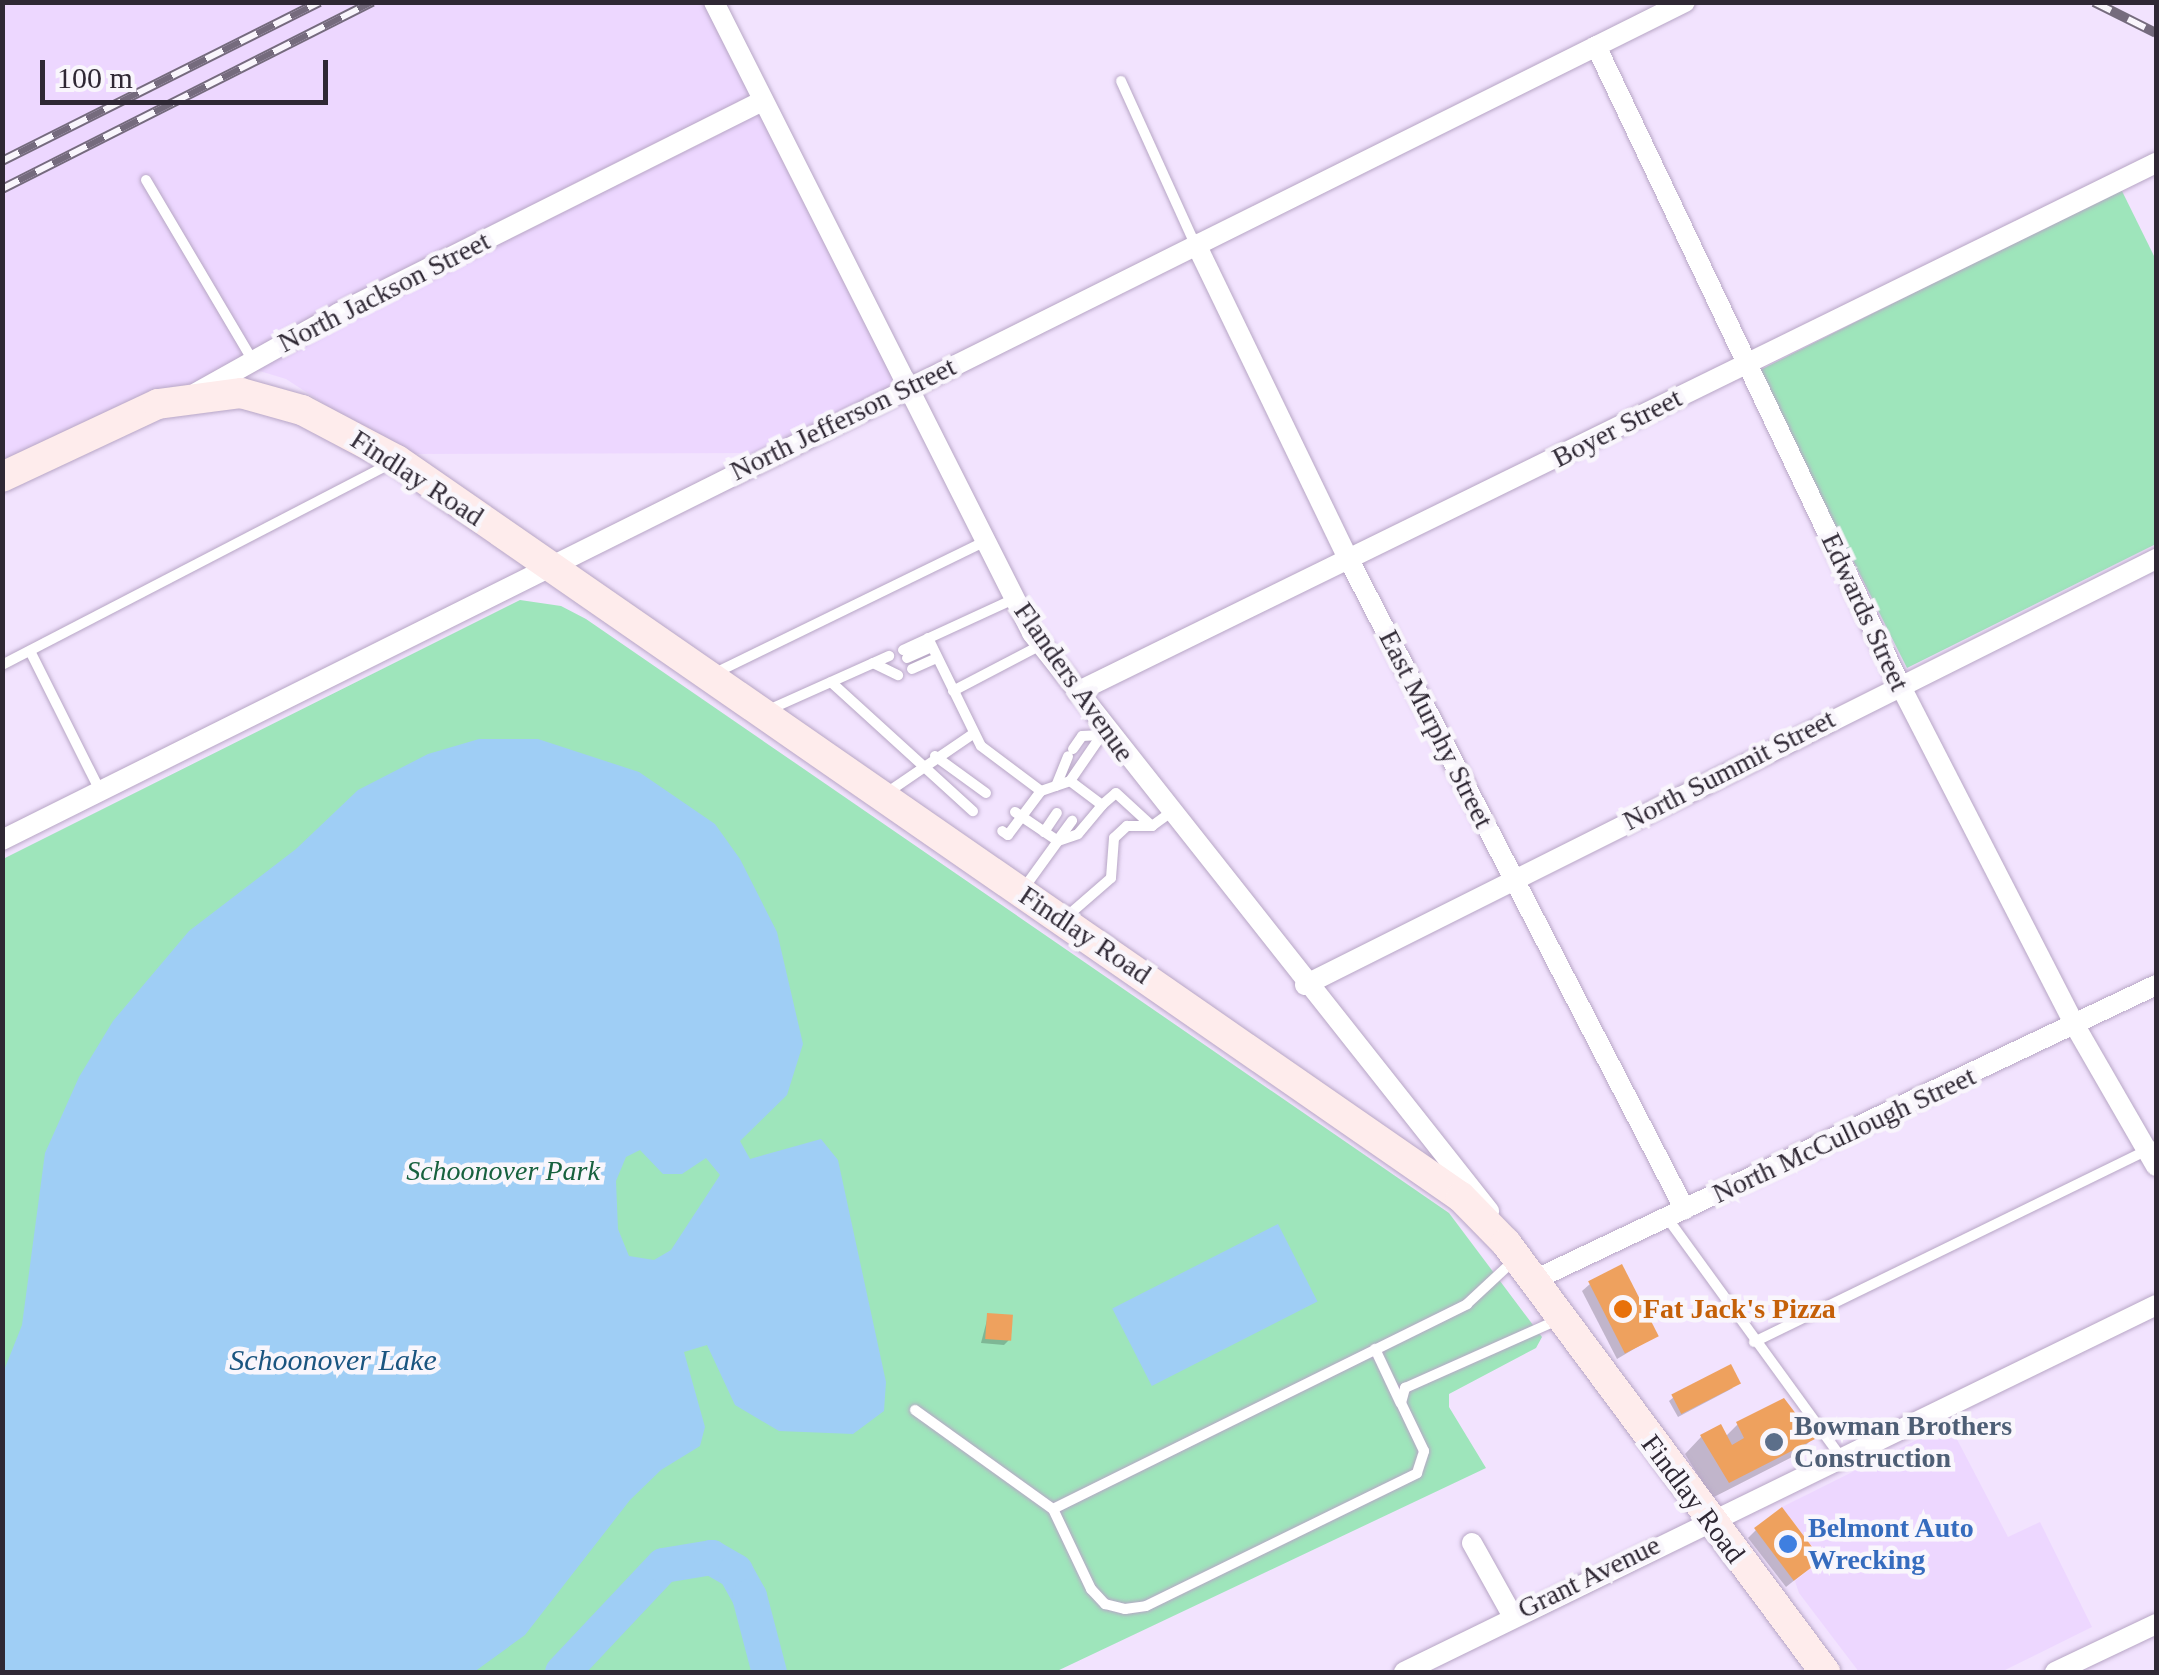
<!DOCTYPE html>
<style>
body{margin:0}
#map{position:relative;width:2159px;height:1675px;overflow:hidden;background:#f2e3fe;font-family:"Times New Roman",serif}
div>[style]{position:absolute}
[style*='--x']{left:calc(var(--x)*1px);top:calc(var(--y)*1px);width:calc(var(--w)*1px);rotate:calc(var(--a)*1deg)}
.built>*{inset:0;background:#edd7ff}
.green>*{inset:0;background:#9ee5bb}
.water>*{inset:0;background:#9fcef5;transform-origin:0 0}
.shadow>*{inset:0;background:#0003}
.river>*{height:35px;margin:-17.5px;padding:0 17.5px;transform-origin:17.5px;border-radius:17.5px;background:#9fcef5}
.building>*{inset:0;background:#eea15e;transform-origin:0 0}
.roads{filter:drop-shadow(0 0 2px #b7a6c5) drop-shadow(0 0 2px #b7a6c5)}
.service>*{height:10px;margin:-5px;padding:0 5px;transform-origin:5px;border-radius:5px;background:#fff}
.minor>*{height:20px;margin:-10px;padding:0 10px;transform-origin:10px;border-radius:10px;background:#fff}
.secondary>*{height:30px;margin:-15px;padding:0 15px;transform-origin:15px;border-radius:15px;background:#feecec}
.rail>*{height:10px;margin-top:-5px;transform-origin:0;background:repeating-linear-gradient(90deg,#f9f6fc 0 19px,#756b7d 0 38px);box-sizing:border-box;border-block:2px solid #756b7d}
.dots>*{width:28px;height:28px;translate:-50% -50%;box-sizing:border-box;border:5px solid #f9f6fc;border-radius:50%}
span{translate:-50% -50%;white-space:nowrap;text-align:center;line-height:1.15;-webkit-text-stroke:9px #f9f6fc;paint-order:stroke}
.street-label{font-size:28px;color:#2f2834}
.park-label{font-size:28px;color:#17613e;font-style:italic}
.food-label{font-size:28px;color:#c56008;font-weight:700}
.left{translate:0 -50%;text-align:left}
.service-label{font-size:28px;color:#4e5e75;font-weight:700}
.shop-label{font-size:28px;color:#366cbe;font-weight:700}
.water-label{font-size:30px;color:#1a5580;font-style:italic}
.frame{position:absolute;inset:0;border:5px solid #2f2834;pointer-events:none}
.scale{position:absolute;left:40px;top:60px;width:288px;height:45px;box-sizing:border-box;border:5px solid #2f2834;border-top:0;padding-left:12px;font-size:30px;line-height:35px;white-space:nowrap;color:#2f2834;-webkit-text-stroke:8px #f9f6fc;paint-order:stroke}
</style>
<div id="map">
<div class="built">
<i style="clip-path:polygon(3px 3px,714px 3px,904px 389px,771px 453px,401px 454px,286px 379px,253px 369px,3px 477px)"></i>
<i style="clip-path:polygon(1949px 1424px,2008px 1537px,2040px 1522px,2092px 1627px,2001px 1672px,1859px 1672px,1799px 1593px,1795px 1581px,1822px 1559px,1782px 1507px)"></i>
</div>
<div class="green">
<i style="clip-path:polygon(2121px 189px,2156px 260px,2156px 544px,1907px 668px,1758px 371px)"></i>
<i style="clip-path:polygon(520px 600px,561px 606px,586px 619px,1449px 1213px,1542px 1337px,1536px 1348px,1449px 1394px,1449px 1407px,1486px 1468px,1055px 1672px,3px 1672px,3px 859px)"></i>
</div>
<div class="water">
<i style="clip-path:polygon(evenodd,479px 739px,538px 739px,639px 772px,715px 824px,740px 859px,777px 932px,803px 1044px,787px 1095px,740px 1141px,750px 1159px,821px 1139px,838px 1160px,886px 1382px,884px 1411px,853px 1434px,779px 1431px,735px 1405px,707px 1345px,684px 1352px,705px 1427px,700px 1446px,661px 1470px,630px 1500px,525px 1635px,474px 1672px,3px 1672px,3px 1373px,22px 1325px,45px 1153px,79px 1077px,113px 1021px,189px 931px,296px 849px,358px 790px,428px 754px,479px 739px,640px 1150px,663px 1174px,682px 1174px,706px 1158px,720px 1175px,671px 1250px,654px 1260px,629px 1256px,618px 1229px,616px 1181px,626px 1157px,640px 1150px)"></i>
<i style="left:1278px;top:1224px;width:87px;height:186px;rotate:63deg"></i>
</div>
<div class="shadow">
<i style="clip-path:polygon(1590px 1284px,1656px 1336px,1617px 1359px,1582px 1291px)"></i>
<i style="clip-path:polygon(988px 1316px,1009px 1340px,1004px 1345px,981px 1343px)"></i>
<i style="clip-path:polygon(1733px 1388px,1678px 1417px,1669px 1401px,1674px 1397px)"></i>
<i style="clip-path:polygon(1738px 1424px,1812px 1439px,1796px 1455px,1712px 1498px,1685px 1454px,1701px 1437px,1725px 1437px)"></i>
<i style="clip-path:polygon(1756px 1530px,1811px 1567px,1786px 1587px,1748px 1538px)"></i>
</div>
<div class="river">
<i style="--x:562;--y:1672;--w:147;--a:-46.7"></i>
<i style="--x:663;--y:1565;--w:49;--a:-9.5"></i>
<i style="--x:711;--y:1557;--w:28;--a:30"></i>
<i style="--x:735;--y:1571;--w:29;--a:61"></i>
<i style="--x:749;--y:1596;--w:79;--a:75.3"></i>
</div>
<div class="building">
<i style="left:1622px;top:1264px;width:81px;height:38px;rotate:63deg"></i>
<i style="left:987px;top:1313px;width:26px;height:26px;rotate:4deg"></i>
<i style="left:1731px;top:1364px;width:22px;height:67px;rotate:63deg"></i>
<i style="clip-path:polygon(1784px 1398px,1815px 1439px,1729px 1483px,1700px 1435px,1721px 1424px,1732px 1445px,1744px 1438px,1736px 1422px)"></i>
<i style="left:1782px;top:1507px;width:66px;height:35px;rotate:53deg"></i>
</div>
<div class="roads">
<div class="service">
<i style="--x:1121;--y:81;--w:179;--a:65.6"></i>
<i style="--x:146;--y:180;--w:210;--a:59.4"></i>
<i style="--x:928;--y:638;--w:120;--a:63.9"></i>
<i style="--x:981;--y:746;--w:75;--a:36.9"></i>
<i style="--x:1041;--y:791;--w:55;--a:126.9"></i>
<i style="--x:1008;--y:835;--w:7;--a:-146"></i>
<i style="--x:903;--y:650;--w:122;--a:-24.7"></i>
<i style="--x:30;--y:651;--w:157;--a:63.4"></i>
<i style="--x:907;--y:658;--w:27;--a:-24"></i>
<i style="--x:873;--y:663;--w:28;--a:26"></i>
<i style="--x:2;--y:665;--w:439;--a:-27.4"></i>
<i style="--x:912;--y:669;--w:27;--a:-24"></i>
<i style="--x:715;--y:673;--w:298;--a:-26"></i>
<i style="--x:831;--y:682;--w:192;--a:42.3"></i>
<i style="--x:953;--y:691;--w:99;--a:-27.6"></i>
<i style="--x:766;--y:711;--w:135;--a:-24.1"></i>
<i style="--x:1073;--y:749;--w:16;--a:-55"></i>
<i style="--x:1082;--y:736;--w:19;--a:-3"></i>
<i style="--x:935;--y:756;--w:63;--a:36"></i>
<i style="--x:1056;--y:786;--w:32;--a:-68"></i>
<i style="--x:1041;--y:791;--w:31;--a:-19"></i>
<i style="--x:1070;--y:781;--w:62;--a:-55.5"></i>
<i style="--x:888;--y:792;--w:103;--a:-34.3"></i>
<i style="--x:1102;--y:805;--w:18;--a:-41"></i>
<i style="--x:1116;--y:793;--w:49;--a:42.5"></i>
<i style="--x:1152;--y:826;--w:22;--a:-36"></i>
<i style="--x:1015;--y:812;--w:52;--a:34"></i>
<i style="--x:1058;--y:841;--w:58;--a:125.9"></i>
<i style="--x:1044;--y:832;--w:23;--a:-56"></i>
<i style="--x:1058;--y:840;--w:24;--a:-54"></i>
<i style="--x:1058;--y:841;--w:21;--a:-19"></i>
<i style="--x:1078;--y:834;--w:38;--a:-50"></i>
<i style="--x:1102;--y:805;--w:40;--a:-143"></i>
<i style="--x:1065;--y:918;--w:61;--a:-41"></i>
<i style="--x:1111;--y:878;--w:40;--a:-85.7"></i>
<i style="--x:1114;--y:838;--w:18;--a:-43"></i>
<i style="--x:1127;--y:826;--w:25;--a:0"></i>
<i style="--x:1668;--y:1219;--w:293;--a:54"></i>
<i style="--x:1754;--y:1342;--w:447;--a:-26"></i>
<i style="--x:1375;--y:1349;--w:59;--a:64.7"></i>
<i style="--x:915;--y:1410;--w:170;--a:35.7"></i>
<i style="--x:1053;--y:1509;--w:89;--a:64.6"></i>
<i style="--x:1091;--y:1589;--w:21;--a:47"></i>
<i style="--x:1105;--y:1604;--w:21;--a:14"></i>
<i style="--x:1125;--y:1609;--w:21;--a:-8"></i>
<i style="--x:1146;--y:1606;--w:302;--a:-26.1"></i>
<i style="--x:1417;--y:1473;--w:23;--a:-72"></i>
<i style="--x:1424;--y:1451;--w:53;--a:-115.6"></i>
<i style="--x:1401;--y:1403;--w:16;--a:-75"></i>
<i style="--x:1405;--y:1388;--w:167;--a:-24"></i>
<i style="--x:1053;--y:1509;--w:462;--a:-26.3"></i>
<i style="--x:1467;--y:1304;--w:62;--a:-43"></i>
</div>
<div class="minor">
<i style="--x:714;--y:2;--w:707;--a:63.25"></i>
<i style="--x:1032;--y:633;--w:737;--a:51.67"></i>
<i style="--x:1596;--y:46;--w:705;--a:64.56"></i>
<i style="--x:1899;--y:683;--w:383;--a:62.8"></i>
<i style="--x:2074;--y:1024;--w:164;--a:60"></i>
<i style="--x:1196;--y:244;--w:353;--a:64.2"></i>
<i style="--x:1350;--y:562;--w:729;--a:62.66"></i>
<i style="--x:196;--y:393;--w:164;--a:-29.2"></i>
<i style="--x:339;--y:313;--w:474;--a:-26.6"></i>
<i style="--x:1077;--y:692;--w:1202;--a:-26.12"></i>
<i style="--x:2;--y:840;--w:1880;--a:-26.47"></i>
<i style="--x:1305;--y:985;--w:952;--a:-26.59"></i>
<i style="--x:1530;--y:1282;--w:693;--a:-25.38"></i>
<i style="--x:1472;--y:1543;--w:82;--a:60.9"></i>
<i style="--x:1404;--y:1672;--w:837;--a:-26.01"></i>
<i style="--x:2055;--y:1672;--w:112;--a:-25.4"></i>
</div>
<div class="secondary">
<i style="--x:2;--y:477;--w:172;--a:-25.1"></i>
<i style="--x:158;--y:404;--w:84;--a:-7.5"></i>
<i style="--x:241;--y:393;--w:63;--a:15.6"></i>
<i style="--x:302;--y:410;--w:107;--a:27.8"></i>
<i style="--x:397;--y:460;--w:1294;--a:34.71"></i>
<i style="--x:1461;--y:1197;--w:64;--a:45.6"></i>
<i style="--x:1506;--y:1243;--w:535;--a:53.37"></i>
</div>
</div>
<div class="rail">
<i style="--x:2094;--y:2;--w:69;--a:26.6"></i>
<i style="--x:2;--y:161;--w:355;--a:-26.6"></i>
<i style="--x:2;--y:189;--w:415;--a:-26.8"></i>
</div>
<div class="dots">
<i style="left:1623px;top:1309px;background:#e8710a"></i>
<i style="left:1774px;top:1442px;background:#5c6f8a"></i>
<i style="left:1788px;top:1544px;background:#3f7fe0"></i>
</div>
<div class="street-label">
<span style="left:384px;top:292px;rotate:-27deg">North Jackson Street</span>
<span style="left:843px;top:419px;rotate:-26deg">North Jefferson Street</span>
<span style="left:1617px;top:428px;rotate:-27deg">Boyer Street</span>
<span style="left:417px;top:478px;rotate:33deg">Findlay Road</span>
<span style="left:1865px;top:612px;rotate:65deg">Edwards Street</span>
<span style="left:1074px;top:682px;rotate:55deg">Flanders Avenue</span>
<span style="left:1436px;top:729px;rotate:63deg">East Murphy Street</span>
<span style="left:1729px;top:770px;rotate:-27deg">North Summit Street</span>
<span style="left:1085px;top:935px;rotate:34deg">Findlay Road</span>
<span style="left:1844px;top:1135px;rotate:-25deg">North McCullough Street</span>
<span style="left:1693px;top:1499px;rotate:53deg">Findlay Road</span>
<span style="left:1589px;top:1577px;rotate:-26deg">Grant Avenue</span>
</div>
<div class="park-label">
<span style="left:503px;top:1171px">Schoonover Park</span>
</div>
<div class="food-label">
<span class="left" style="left:1643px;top:1309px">Fat Jack's Pizza</span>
</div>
<div class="service-label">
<span class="left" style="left:1794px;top:1442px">Bowman Brothers<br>Construction</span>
</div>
<div class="shop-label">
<span class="left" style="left:1808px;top:1544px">Belmont Auto<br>Wrecking</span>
</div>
<div class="water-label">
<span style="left:333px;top:1360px">Schoonover Lake</span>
</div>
<div class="frame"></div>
<div class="scale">100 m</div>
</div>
